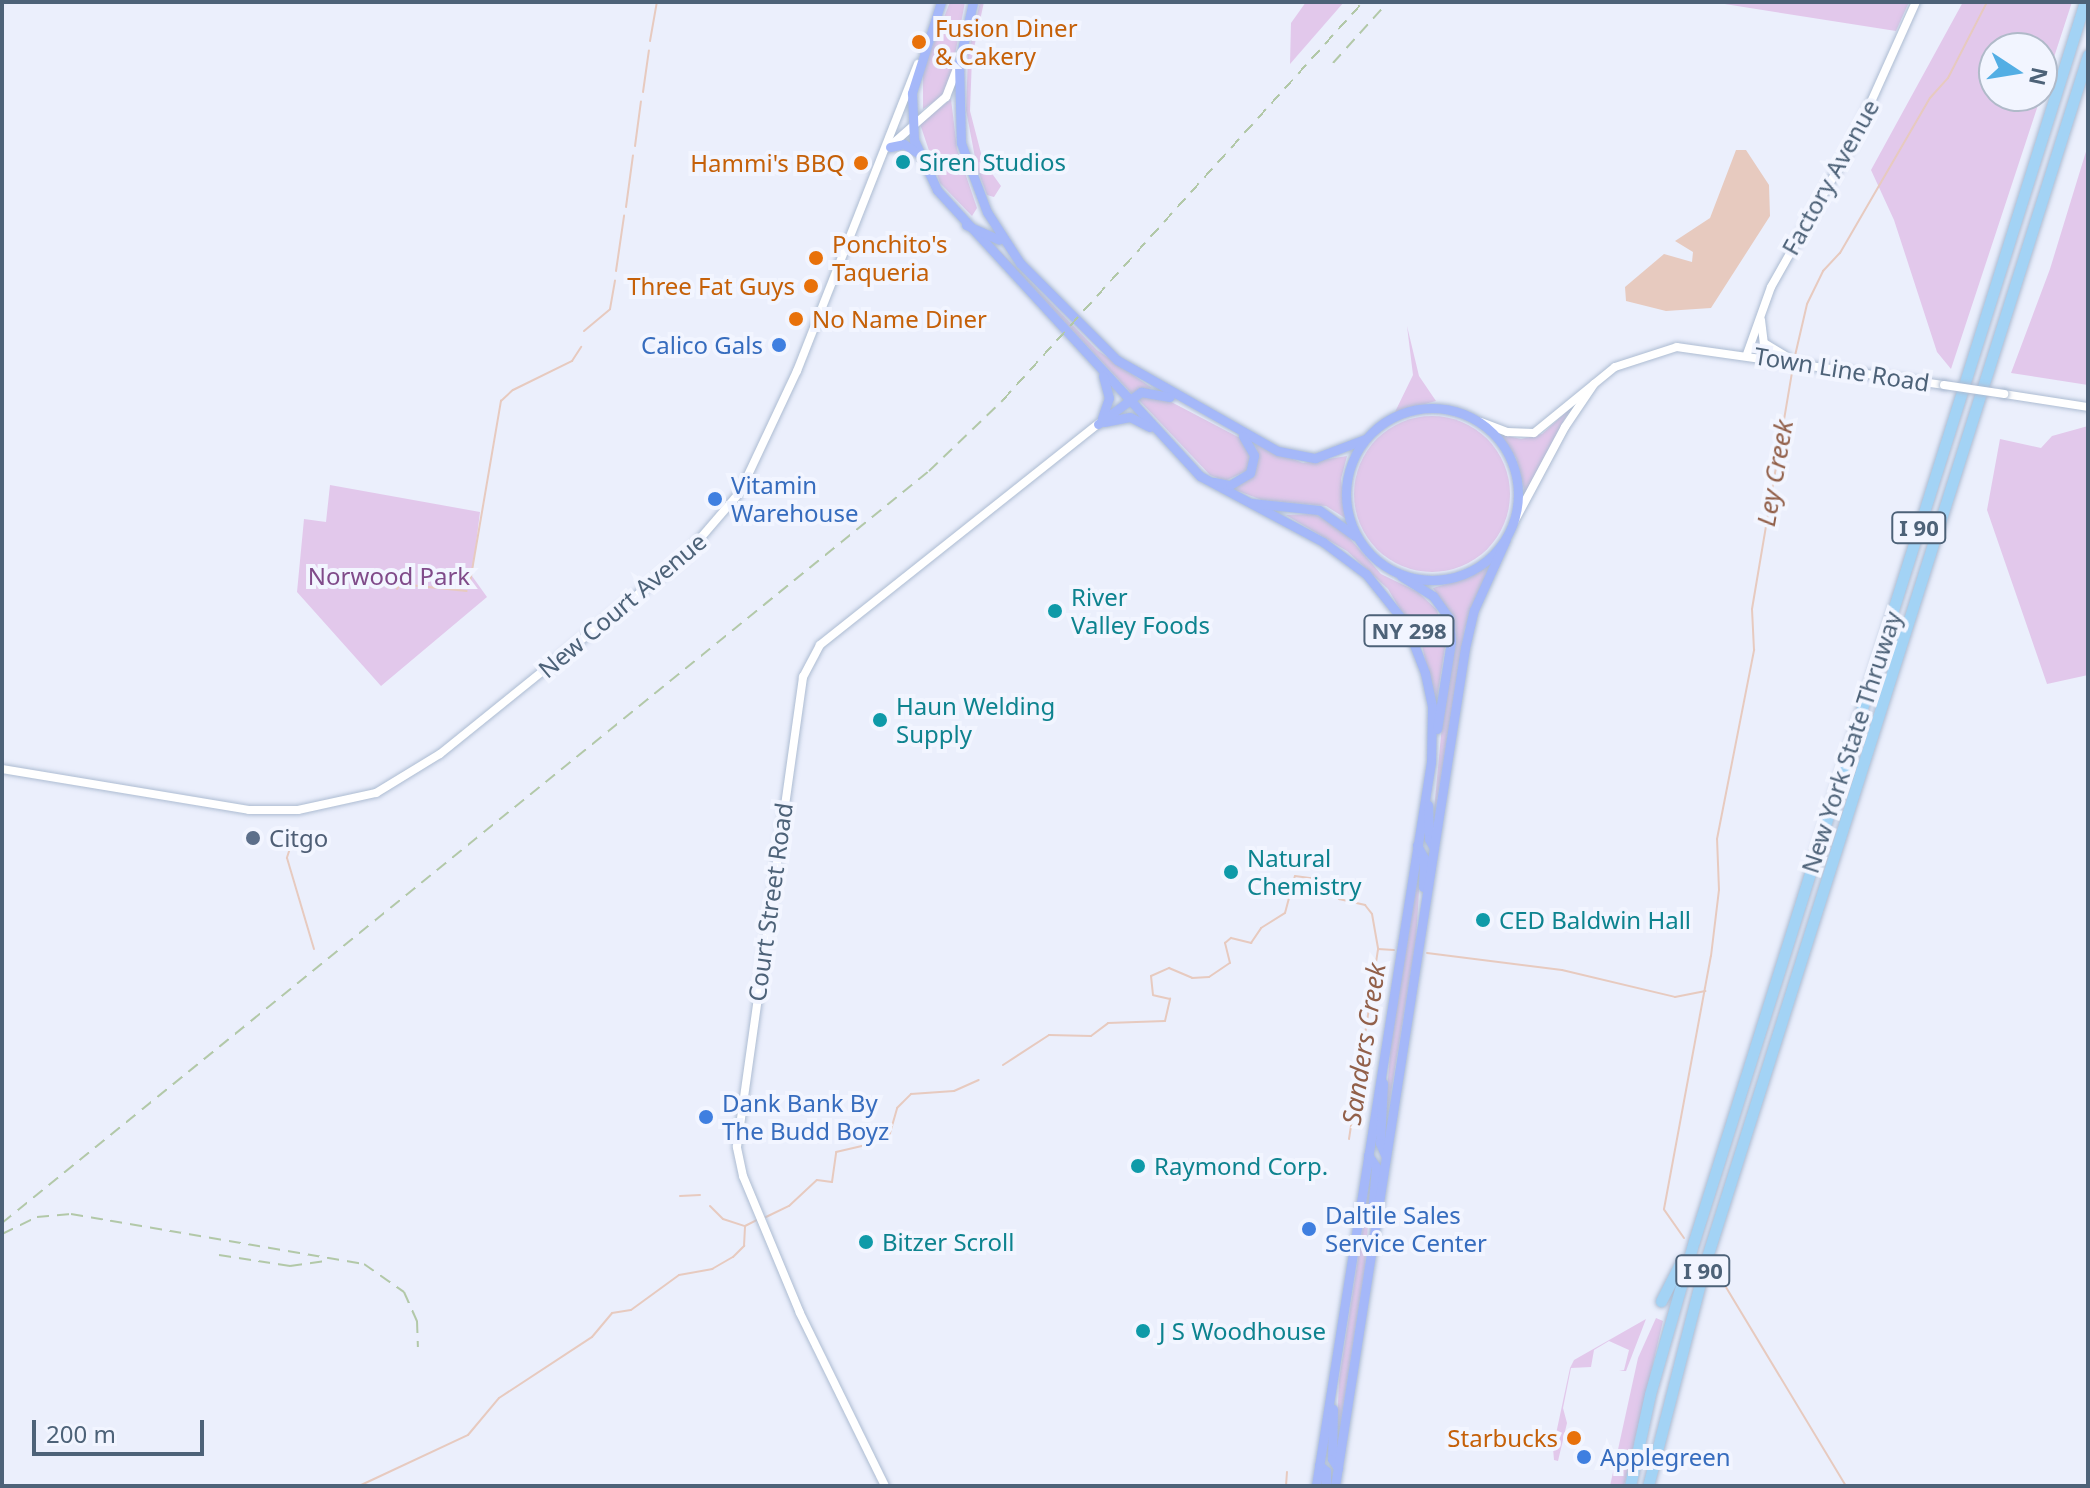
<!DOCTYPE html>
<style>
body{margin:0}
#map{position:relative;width:2090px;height:1488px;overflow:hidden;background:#ebeffc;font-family:"Noto Sans",sans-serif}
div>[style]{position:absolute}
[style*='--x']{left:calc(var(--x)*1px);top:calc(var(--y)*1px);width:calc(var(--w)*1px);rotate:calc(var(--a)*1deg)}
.green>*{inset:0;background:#e2c8eb}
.round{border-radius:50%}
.water>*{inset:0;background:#e7cabf}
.stream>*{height:2px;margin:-1px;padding:0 1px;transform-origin:1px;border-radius:1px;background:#e7cabf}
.roads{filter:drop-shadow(0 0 2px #adbcd2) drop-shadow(0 0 2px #adbcd2)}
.secondary>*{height:8px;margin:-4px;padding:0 4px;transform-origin:4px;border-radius:4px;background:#fff}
.primary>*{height:9px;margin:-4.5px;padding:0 4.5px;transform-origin:4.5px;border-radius:4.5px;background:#a5b8f9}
.primary>.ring{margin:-4.5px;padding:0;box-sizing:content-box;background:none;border:9px solid #a5b8f9;border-radius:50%}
.highway>*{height:11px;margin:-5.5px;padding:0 5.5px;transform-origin:5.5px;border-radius:5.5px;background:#a3d3f5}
.rail>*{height:2px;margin-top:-1px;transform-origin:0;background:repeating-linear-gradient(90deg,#b2c8a8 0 12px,transparent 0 20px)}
.bridges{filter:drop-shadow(0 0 2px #adbcd2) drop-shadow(0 0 2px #adbcd2)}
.secondary-bridge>*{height:8px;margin:-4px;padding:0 4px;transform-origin:4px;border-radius:4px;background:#fff}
.dots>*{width:22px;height:22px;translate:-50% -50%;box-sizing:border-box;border:4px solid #f2f5ff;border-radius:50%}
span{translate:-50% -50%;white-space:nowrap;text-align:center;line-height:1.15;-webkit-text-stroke:8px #f2f5ff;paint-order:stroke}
.shield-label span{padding:2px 6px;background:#f2f5ff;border:2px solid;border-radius:6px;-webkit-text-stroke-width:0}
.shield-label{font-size:22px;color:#4d6278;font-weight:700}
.food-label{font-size:24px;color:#c56008}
.left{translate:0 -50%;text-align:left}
.right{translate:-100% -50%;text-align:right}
.culture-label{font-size:24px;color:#0d838f}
.street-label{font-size:24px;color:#4d6278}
.shop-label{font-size:24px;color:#366cbe}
.park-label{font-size:24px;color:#804b8a}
.service-label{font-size:24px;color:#4e5e75}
.water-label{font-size:26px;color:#92604a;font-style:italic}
.frame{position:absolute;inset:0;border:4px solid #4d6278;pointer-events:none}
.north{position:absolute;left:1978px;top:32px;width:80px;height:80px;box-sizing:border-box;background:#f2f5ff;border:2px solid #b0bac9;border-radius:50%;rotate:102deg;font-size:22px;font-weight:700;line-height:32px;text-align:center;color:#4d6278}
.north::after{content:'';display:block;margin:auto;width:28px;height:36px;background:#53aee4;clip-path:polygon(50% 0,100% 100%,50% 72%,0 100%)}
.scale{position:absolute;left:32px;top:1420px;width:172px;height:36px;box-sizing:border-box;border:4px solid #4d6278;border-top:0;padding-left:10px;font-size:24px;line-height:28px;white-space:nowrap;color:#4d6278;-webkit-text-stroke:6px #f2f5ff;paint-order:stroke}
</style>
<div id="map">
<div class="green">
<i style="clip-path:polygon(950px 2px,965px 2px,951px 76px,943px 96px,923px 109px,923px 70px)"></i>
<i style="clip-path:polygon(980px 2px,984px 2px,972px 57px,970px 111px,983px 161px,1001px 186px,994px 197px,987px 195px,977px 168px,966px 110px,968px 55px)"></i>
<i style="clip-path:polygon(1306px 2px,1344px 2px,1290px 64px,1291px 23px)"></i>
<i style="clip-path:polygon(1712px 2px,1909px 2px,1896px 31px)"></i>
<i style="clip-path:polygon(1963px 2px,2072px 2px,2042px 94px,2042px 48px,1994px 48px,1994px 96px,2041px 96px,1951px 369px,1937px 352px,1894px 220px,1871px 170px)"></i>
<i style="clip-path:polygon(951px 99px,957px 149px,977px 208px,972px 216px,940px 183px,920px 124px)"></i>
<i style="clip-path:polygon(2088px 145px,2088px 385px,2011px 373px,2050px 269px)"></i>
<i style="clip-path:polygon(981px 232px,1097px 350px,1152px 388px,1132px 394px)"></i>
<i style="clip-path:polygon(1407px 326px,1419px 376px,1436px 401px,1395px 412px,1413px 375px)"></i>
<i style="clip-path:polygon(1142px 395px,1158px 395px,1240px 438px,1250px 452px,1248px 470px,1225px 481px,1210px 475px,1137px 398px)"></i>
<i style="clip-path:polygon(1572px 407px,1564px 420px,1525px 493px,1516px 458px,1499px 434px,1521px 439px,1542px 434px)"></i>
<i class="round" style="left:1354px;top:416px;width:156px;height:156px"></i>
<i style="clip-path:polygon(2088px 426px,2088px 675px,2047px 684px,1987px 510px,2000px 439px,2041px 448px,2052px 436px)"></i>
<i style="clip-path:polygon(1255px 444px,1303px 463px,1347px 456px,1341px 479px,1345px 518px,1326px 506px,1262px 500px,1233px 489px,1255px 473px,1259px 456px)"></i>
<i style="clip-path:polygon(330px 485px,480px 512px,472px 576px,487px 597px,381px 686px,297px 592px,304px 519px,326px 522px)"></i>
<i style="clip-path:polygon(1314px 514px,1339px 526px,1381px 574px,1418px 592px,1437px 610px,1446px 641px,1436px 705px,1422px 646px,1388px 589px,1347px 551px,1286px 515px)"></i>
<i style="clip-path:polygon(1494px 560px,1465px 628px,1432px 832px,1452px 618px,1433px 588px,1470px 577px)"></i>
<i style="clip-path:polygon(1421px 859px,1416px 940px,1383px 1142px,1391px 1041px)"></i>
<i style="clip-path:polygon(1372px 1169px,1365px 1267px,1336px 1453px,1339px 1380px)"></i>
<i style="clip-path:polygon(1656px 1318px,1663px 1321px,1624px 1486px,1610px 1486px,1638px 1358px)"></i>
<i style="clip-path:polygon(1646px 1319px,1626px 1371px,1619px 1371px,1624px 1370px,1629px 1350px,1609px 1341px,1594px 1350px,1591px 1367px,1571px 1368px,1563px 1408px,1567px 1423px,1558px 1461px,1554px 1460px,1553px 1448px,1570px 1368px,1574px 1360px)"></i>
</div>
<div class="water">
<i style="clip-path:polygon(1736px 150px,1746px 150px,1769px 185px,1770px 216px,1711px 308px,1666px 311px,1626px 301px,1625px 287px,1664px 254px,1692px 262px,1693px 252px,1675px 241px,1710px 218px)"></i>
</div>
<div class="stream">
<i style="--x:650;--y:41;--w:40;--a:-80"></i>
<i style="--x:643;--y:92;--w:42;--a:-81.9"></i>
<i style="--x:635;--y:146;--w:45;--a:-82.4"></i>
<i style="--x:626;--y:207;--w:52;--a:-82.3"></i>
<i style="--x:616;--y:271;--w:56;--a:-81.7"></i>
<i style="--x:584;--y:331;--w:34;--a:-40"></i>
<i style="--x:610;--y:309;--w:29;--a:-80"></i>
<i style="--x:1794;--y:360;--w:57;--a:-76.9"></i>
<i style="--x:1807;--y:304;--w:37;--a:-64"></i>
<i style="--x:1823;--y:271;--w:25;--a:-47"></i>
<i style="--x:1840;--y:253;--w:179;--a:-59.9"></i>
<i style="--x:1930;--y:98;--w:27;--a:-48"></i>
<i style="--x:1948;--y:78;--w:85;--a:-62.8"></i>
<i style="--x:470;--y:582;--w:184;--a:-80.3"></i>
<i style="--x:501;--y:401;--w:16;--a:-43"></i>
<i style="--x:513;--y:390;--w:66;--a:-26.2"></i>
<i style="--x:572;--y:361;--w:17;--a:-57"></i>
<i style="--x:397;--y:589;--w:6;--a:-59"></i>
<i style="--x:400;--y:584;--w:67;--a:6"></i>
<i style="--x:293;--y:839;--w:20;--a:108"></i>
<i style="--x:287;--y:858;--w:95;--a:73.5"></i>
<i style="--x:1427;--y:953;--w:136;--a:7.2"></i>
<i style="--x:1562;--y:970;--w:116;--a:13.4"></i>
<i style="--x:1675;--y:997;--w:31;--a:-11"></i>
<i style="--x:1003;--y:1065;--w:55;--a:-33.1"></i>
<i style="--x:1049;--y:1035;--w:42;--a:1.4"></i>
<i style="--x:1091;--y:1036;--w:21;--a:-37"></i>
<i style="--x:1108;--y:1023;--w:57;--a:-2"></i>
<i style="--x:1165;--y:1021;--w:23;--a:-77"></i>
<i style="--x:1170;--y:999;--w:17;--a:-167"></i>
<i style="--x:1153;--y:995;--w:19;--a:-96"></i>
<i style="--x:1151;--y:976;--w:20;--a:-24"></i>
<i style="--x:1169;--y:968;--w:25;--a:23"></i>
<i style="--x:1192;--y:978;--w:17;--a:-3"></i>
<i style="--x:1209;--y:977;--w:25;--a:-34"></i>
<i style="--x:1230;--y:963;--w:21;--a:-104"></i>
<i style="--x:1225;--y:943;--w:8;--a:-40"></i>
<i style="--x:1231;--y:938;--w:21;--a:14"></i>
<i style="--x:1251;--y:943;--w:18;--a:-56"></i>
<i style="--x:1261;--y:928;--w:28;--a:-32"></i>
<i style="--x:1285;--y:913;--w:38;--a:-75"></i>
<i style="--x:1295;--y:876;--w:22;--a:8"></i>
<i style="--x:1317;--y:879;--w:30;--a:42"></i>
<i style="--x:1339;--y:899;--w:27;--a:13"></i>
<i style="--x:1365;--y:905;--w:11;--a:52"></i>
<i style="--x:1372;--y:914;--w:36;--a:80"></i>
<i style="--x:1378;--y:949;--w:16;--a:4"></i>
<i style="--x:1349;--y:1139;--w:191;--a:-81.3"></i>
<i style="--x:680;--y:1196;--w:20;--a:-3"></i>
<i style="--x:710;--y:1206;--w:18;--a:45"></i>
<i style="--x:723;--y:1219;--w:23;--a:18"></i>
<i style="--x:766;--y:1217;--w:25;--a:-26"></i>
<i style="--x:789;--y:1206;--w:38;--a:-43"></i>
<i style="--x:817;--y:1180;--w:15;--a:8"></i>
<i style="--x:832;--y:1182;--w:30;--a:-82"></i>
<i style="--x:836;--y:1152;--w:53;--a:-13"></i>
<i style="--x:888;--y:1140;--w:33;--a:-74"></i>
<i style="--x:897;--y:1108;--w:20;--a:-45"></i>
<i style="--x:911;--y:1094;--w:43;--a:-4"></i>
<i style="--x:954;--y:1091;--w:27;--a:-24"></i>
<i style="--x:1684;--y:1238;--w:35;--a:-125"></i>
<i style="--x:1664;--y:1209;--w:257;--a:-79.5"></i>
<i style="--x:1711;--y:956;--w:66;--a:-83.1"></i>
<i style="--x:1719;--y:890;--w:51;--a:-92.2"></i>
<i style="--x:1717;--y:839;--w:193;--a:-78.9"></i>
<i style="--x:1754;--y:650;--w:41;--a:-92.8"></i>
<i style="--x:1752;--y:609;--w:246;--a:-80.4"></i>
<i style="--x:1712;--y:1264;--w:259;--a:58.9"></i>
<i style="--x:359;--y:1486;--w:120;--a:-25.1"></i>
<i style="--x:468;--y:1435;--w:48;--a:-50"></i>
<i style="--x:499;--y:1398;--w:111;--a:-33.3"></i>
<i style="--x:592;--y:1337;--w:31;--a:-50"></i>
<i style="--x:612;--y:1313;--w:19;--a:-9"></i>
<i style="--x:631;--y:1310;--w:59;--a:-36.1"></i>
<i style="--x:679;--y:1275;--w:34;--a:-10"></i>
<i style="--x:712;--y:1269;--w:24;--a:-30"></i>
<i style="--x:733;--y:1257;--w:16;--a:-45"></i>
<i style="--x:744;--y:1246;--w:20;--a:-87"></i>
<i style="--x:745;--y:1226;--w:13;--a:-27"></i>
<i style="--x:1286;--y:1486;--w:14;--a:-86"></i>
</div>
<div class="roads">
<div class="secondary">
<i style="--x:889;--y:147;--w:76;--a:-41.3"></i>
<i style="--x:946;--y:97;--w:30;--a:-69"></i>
<i style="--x:1761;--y:320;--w:23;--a:83"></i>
<i style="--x:1764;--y:343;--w:27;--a:31"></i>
<i style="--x:1747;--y:354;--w:71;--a:-70.3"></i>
<i style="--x:1771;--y:287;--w:167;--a:-60.5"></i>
<i style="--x:1853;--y:142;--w:154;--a:-65.8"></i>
<i style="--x:2004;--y:394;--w:85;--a:8.8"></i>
<i style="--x:1481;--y:422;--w:28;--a:21"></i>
<i style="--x:1507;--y:432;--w:27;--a:2"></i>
<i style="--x:1534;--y:433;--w:104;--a:-39.2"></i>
<i style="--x:1615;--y:367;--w:65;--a:-17.9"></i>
<i style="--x:1677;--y:347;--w:270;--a:8.1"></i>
<i style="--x:1514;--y:522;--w:108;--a:-61.8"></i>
<i style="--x:1565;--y:427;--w:52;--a:-56"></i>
<i style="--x:2;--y:769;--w:250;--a:9.4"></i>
<i style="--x:249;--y:810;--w:49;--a:0"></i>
<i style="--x:298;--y:810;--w:80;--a:-12.3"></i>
<i style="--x:376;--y:793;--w:75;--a:-31.4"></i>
<i style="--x:440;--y:754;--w:315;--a:-38.9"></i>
<i style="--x:685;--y:556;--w:84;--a:-49.3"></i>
<i style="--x:740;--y:492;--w:134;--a:-64.8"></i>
<i style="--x:797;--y:371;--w:330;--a:-68.5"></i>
<i style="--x:885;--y:1486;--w:193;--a:-116.2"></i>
<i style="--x:800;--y:1313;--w:148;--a:-112.6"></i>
<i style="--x:743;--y:1176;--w:30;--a:-102"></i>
<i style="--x:737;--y:1147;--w:475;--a:-82"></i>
<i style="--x:803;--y:677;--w:36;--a:-62"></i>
<i style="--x:820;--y:645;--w:355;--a:-38.5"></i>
</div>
<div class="primary">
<i style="--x:941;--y:2;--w:96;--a:107.7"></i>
<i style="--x:912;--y:93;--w:47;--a:87.6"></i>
<i style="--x:914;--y:140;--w:55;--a:65.3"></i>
<i style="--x:937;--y:190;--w:389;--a:47.4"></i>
<i style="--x:1200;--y:476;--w:140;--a:28.2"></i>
<i style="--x:1323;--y:542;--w:54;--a:36.7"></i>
<i style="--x:1366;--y:574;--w:64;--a:51.3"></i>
<i style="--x:1406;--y:624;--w:53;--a:68.8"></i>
<i style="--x:1425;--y:673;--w:35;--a:78"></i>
<i style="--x:1432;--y:707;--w:55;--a:91"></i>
<i style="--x:1431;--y:762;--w:733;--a:99.03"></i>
<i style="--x:973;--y:2;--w:63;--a:102.9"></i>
<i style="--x:959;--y:63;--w:80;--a:88.6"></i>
<i style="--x:961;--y:143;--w:74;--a:69.4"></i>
<i style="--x:987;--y:212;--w:61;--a:57.1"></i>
<i style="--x:1020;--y:263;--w:137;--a:45"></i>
<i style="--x:1117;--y:360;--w:185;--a:29.5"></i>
<i style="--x:1278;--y:451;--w:38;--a:11"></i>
<i style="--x:1315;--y:458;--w:53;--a:-20.8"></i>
<i style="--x:890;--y:147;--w:14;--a:-12"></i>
<i style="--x:904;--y:144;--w:17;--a:33"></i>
<i style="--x:966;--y:225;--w:36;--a:24"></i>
<i class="ring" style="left:1346px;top:408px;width:163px;height:163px"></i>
<i style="--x:1102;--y:418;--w:21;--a:-71"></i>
<i style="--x:1109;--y:398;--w:23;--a:-105"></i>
<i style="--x:1104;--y:422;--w:26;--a:-11"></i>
<i style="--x:1130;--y:417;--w:22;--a:27"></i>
<i style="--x:1098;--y:424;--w:54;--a:-36.7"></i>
<i style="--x:1141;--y:392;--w:29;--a:10"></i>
<i style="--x:1214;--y:482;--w:16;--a:11"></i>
<i style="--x:1230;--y:485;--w:23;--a:-31"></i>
<i style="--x:1250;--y:473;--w:18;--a:-77"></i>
<i style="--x:1254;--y:455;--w:22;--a:-120"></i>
<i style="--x:1251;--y:503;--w:68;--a:5.9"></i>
<i style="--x:1319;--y:510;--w:44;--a:35.8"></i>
<i style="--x:1401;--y:576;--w:38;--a:32"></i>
<i style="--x:1433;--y:596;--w:27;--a:54"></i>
<i style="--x:1449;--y:618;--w:24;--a:85"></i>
<i style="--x:1451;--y:642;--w:88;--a:99.1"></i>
<i style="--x:1428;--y:805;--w:34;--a:88"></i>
<i style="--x:1429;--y:839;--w:10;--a:61"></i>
<i style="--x:1417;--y:845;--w:15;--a:62"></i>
<i style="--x:1424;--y:858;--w:29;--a:92"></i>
<i style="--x:1383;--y:1083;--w:60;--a:92.9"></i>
<i style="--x:1380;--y:1143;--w:15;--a:67"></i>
<i style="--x:1368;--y:1155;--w:14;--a:56"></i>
<i style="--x:1376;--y:1167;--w:37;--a:95"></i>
<i style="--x:1333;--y:1409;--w:50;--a:91.1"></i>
<i style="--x:1332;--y:1459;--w:11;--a:56"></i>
<i style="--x:1319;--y:1465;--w:9;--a:41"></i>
<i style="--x:1326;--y:1471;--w:15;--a:90"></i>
<i style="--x:1335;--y:1486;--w:848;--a:-81.18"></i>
<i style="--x:1465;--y:648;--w:39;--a:-77"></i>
<i style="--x:1474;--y:610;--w:78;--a:-65.7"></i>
</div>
<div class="highway">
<i style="--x:1661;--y:1301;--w:44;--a:-62.9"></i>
<i style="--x:1630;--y:1486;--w:94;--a:-77.7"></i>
<i style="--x:1650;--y:1394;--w:159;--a:-74"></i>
<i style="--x:1694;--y:1241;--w:1299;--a:-72.49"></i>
<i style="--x:1648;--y:1486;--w:236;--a:-75.6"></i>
<i style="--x:1707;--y:1257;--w:1261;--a:-72.41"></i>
</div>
</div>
<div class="rail">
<i style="--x:1333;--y:63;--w:82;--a:-48"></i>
<i style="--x:2;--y:1223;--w:1194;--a:-39.05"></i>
<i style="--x:929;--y:471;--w:103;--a:-43.8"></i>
<i style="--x:1003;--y:400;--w:537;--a:-47.87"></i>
<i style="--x:2;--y:1234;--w:39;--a:-26"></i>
<i style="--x:37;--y:1217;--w:34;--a:-5"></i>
<i style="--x:71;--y:1214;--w:297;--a:9.7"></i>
<i style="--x:364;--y:1264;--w:49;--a:35"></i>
<i style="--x:404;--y:1292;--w:32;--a:66"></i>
<i style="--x:417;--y:1321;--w:26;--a:88"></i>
<i style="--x:219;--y:1255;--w:72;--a:8.8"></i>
<i style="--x:290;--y:1266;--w:34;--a:-8"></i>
</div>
<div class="bridges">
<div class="secondary-bridge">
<i style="--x:1944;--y:385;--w:61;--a:8.5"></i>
</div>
</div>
<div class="dots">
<i style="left:919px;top:42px;background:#e8710a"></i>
<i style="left:903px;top:162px;background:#0f9aa8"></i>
<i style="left:861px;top:163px;background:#e8710a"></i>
<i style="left:816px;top:258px;background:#e8710a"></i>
<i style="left:811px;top:286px;background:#e8710a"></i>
<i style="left:796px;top:319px;background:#e8710a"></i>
<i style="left:779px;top:345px;background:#3f7fe0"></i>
<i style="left:715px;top:499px;background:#3f7fe0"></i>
<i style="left:1055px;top:611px;background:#0f9aa8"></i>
<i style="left:880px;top:720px;background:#0f9aa8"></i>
<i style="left:253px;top:838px;background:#5c6f8a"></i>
<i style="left:1231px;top:872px;background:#0f9aa8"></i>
<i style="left:1483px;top:920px;background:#0f9aa8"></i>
<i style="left:706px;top:1117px;background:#3f7fe0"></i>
<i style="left:1138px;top:1166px;background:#0f9aa8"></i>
<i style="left:1309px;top:1229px;background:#3f7fe0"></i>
<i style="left:866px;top:1242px;background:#0f9aa8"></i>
<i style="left:1143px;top:1331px;background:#0f9aa8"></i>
<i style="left:1574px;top:1438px;background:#e8710a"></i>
<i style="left:1584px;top:1457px;background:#3f7fe0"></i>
</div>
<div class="shield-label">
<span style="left:1919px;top:528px">I 90</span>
<span style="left:1409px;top:631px">NY 298</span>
<span style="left:1703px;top:1271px">I 90</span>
</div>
<div class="food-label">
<span class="left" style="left:935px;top:42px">Fusion Diner<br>&amp; Cakery</span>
<span class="right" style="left:845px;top:163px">Hammi's BBQ</span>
<span class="left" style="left:832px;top:258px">Ponchito's<br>Taqueria</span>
<span class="right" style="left:795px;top:286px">Three Fat Guys</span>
<span class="left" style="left:812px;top:319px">No Name Diner</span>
<span class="right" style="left:1558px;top:1438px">Starbucks</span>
</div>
<div class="culture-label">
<span class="left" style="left:919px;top:162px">Siren Studios</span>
<span class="left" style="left:1071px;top:611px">River<br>Valley Foods</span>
<span class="left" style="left:896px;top:720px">Haun Welding<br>Supply</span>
<span class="left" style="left:1247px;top:872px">Natural<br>Chemistry</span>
<span class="left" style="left:1499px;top:920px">CED Baldwin Hall</span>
<span class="left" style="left:1154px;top:1166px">Raymond Corp.</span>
<span class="left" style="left:882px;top:1242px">Bitzer Scroll</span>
<span class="left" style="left:1159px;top:1331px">J S Woodhouse</span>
</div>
<div class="street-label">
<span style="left:1830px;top:177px;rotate:-61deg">Factory Avenue</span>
<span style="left:1842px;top:369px;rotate:9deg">Town Line Road</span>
<span style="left:622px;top:605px;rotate:-40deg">New Court Avenue</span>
<span style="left:1851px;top:742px;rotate:-72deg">New York State Thruway</span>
<span style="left:770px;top:902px;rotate:-82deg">Court Street Road</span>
</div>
<div class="shop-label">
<span class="right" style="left:763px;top:345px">Calico Gals</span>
<span class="left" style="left:731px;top:499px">Vitamin<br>Warehouse</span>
<span class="left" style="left:722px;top:1117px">Dank Bank By<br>The Budd Boyz</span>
<span class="left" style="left:1325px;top:1229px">Daltile Sales<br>Service Center</span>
<span class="left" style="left:1600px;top:1457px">Applegreen</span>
</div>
<div class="park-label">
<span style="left:389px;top:576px">Norwood Park</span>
</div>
<div class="service-label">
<span class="left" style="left:269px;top:838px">Citgo</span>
</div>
<div class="water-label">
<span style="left:1775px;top:473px;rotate:-80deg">Ley Creek</span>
<span style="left:1364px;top:1044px;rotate:-81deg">Sanders Creek</span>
</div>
<div class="frame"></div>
<div class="north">N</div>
<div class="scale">200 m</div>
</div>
